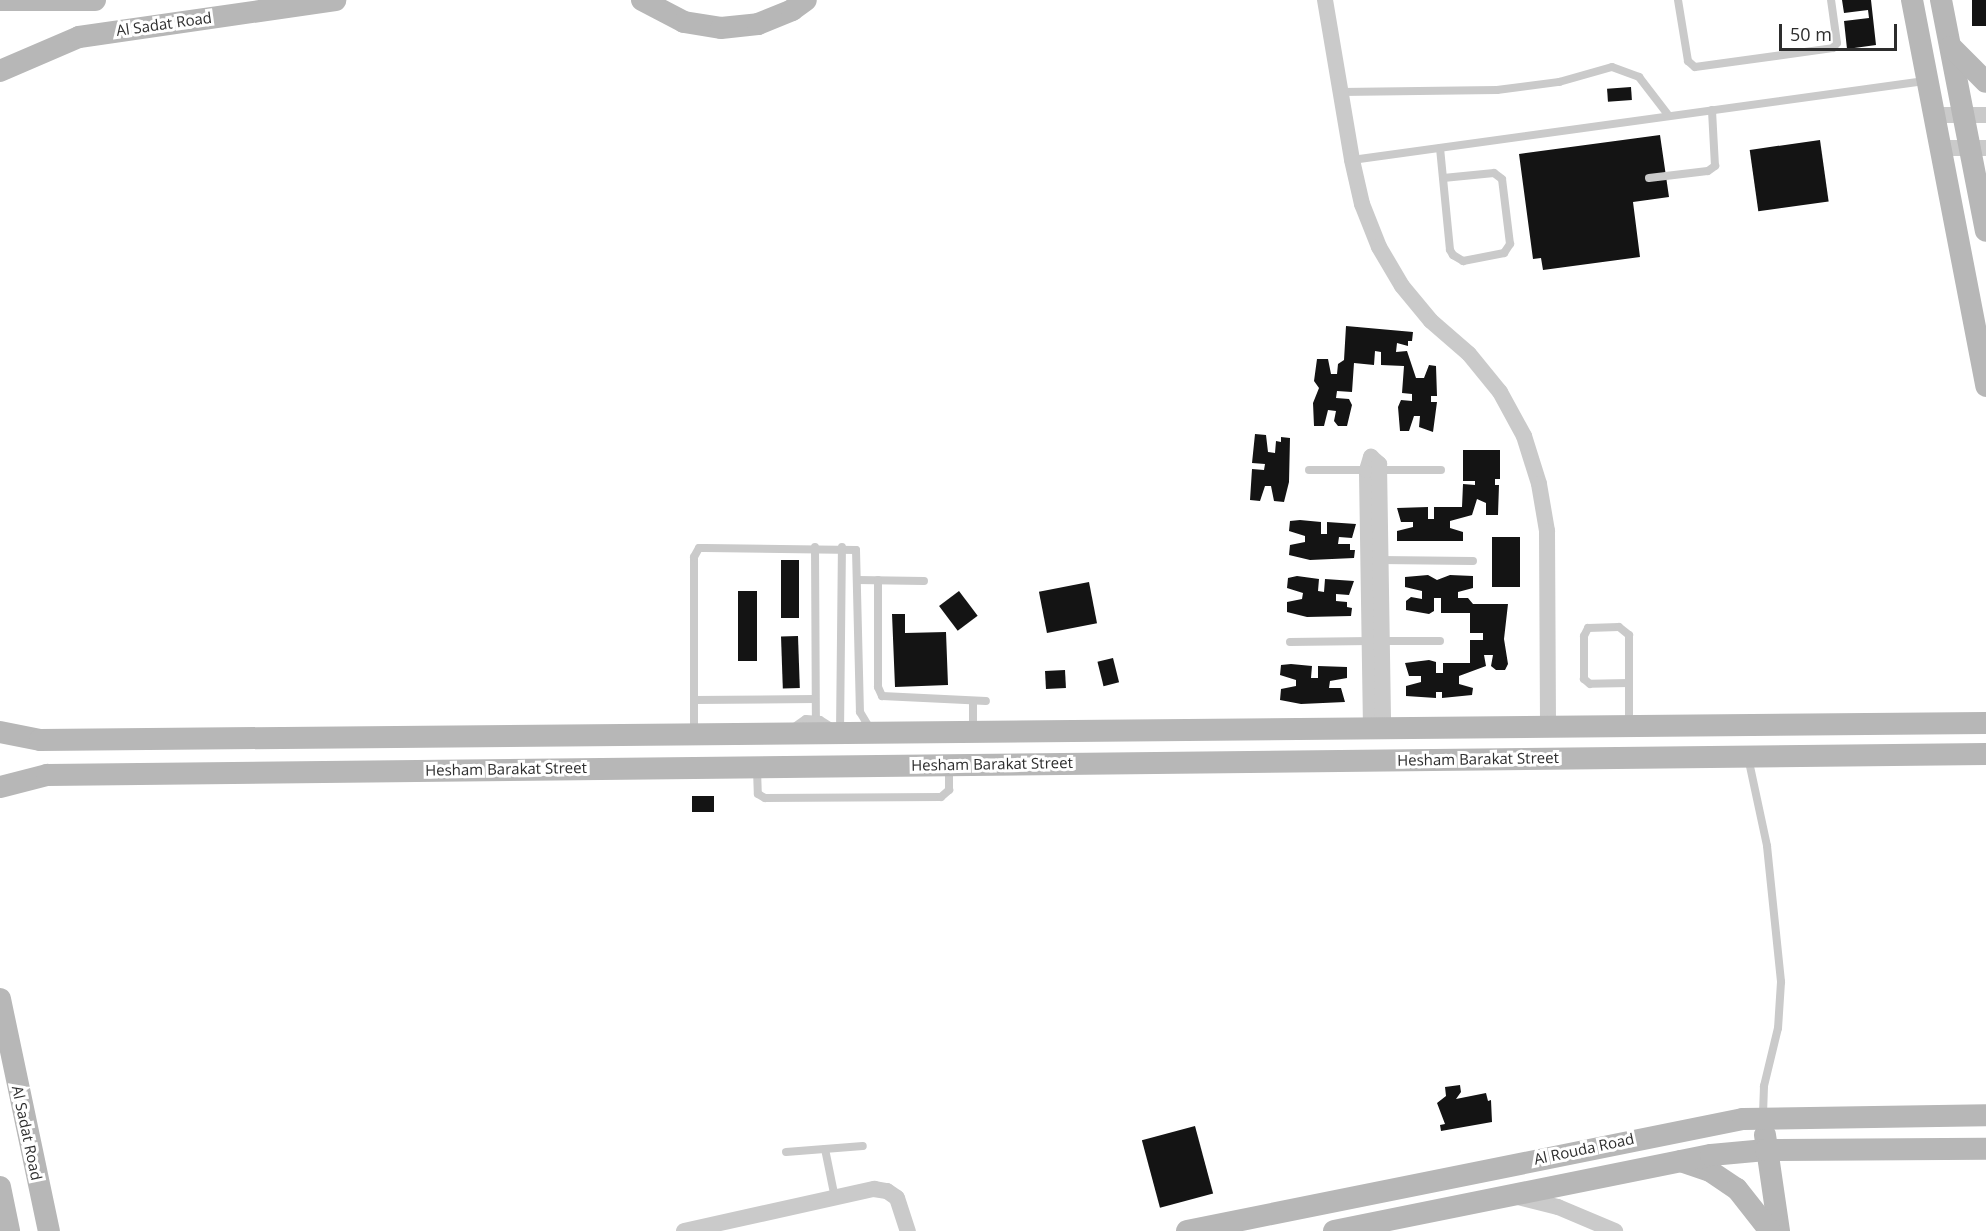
<!DOCTYPE html>
<style>
body{margin:0}
#map{position:relative;width:1986px;height:1231px;overflow:hidden;background:#fff;font-family:"Open Sans",sans-serif}
div>[style]{position:absolute}
[style*='--x']{left:calc(var(--x)*1px);top:calc(var(--y)*1px);width:calc(var(--w)*1px);rotate:calc(var(--a)*1deg)}
.building>*{inset:0;background:#141414;transform-origin:0 0}
.lane>*{height:8px;margin:-4px;padding:0 4px;transform-origin:4px;border-radius:4px;background:#cacaca}
.street>*{height:16px;margin:-8px;padding:0 8px;transform-origin:8px;border-radius:8px;background:#cacaca}
.secondary>*{height:22px;margin:-11px;padding:0 11px;transform-origin:11px;border-radius:11px;background:#b7b7b7}
span{translate:-50% -50%;white-space:nowrap;text-align:center;line-height:1.15;-webkit-text-stroke:6px #fff;paint-order:stroke}
.street-label{font-size:15px;color:#2d2d2d}
.scale{position:absolute;left:1779px;top:24px;width:118px;height:27px;box-sizing:border-box;border:3px solid #2d2d2d;border-top:0;padding-left:8px;font-size:18px;line-height:21px;white-space:nowrap;color:#2d2d2d;-webkit-text-stroke:4px #fff;paint-order:stroke}
</style>
<div id="map">
<div class="building">
<i style="clip-path:polygon(1842px 0,1871px 0,1876px 45px,1847px 49px,1844px 21px,1869px 18px,1868px 10px,1844px 13px)"></i>
<i style="left:1972px;top:0;width:14px;height:26px"></i>
<i style="left:1631px;top:87px;width:13px;height:24px;rotate:86deg"></i>
<i style="clip-path:polygon(1660px 135px,1669px 197px,1633px 202px,1640px 257px,1543px 270px,1541px 258px,1533px 259px,1519px 154px)"></i>
<i style="left:1820px;top:140px;width:62px;height:71px;rotate:82deg"></i>
<i style="clip-path:polygon(1346px 326px,1413px 332px,1412px 341px,1408px 341px,1408px 346px,1397px 343px,1396px 352px,1407px 351px,1416px 378px,1424px 378px,1429px 365px,1436px 366px,1437px 396px,1431px 396px,1431px 402px,1437px 402px,1433px 432px,1419px 427px,1420px 416px,1414px 416px,1409px 431px,1400px 431px,1398px 407px,1401px 400px,1412px 401px,1412px 394px,1402px 393px,1404px 366px,1381px 365px,1381px 352px,1375px 351px,1374px 365px,1354px 363px,1352px 392px,1337px 391px,1336px 398px,1349px 399px,1352px 405px,1347px 426px,1338px 426px,1334px 421px,1336px 411px,1328px 410px,1324px 426px,1314px 426px,1313px 403px,1319px 388px,1314px 381px,1317px 359px,1328px 359px,1331px 374px,1337px 374px,1338px 364px,1344px 360px)"></i>
<i style="clip-path:polygon(1255px 434px,1266px 435px,1268px 452px,1275px 453px,1276px 441px,1281px 442px,1281px 437px,1290px 438px,1289px 482px,1284px 502px,1274px 501px,1271px 486px,1265px 486px,1260px 501px,1250px 500px,1252px 469px,1264px 470px,1265px 464px,1252px 463px)"></i>
<i style="clip-path:polygon(1463px 450px,1500px 450px,1500px 479px,1495px 479px,1495px 485px,1499px 485px,1498px 515px,1486px 515px,1486px 503px,1477px 499px,1472px 515px,1450px 521px,1450px 528px,1463px 532px,1463px 541px,1397px 541px,1397px 531px,1413px 527px,1413px 522px,1401px 522px,1397px 508px,1428px 507px,1428px 519px,1434px 519px,1434px 507px,1462px 507px,1463px 484px,1475px 485px,1475px 481px,1463px 481px)"></i>
<i style="clip-path:polygon(1300px 520px,1321px 522px,1321px 534px,1327px 534px,1327px 522px,1356px 524px,1352px 538px,1339px 537px,1338px 544px,1350px 544px,1350px 550px,1355px 550px,1354px 558px,1310px 560px,1289px 555px,1290px 545px,1305px 542px,1305px 536px,1289px 531px,1290px 521px)"></i>
<i style="left:1492px;top:537px;width:28px;height:50px"></i>
<i style="left:781px;top:560px;width:18px;height:58px"></i>
<i style="clip-path:polygon(1428px 575px,1437px 580px,1450px 575px,1473px 576px,1473px 588px,1458px 592px,1458px 598px,1468px 598px,1473px 604px,1508px 604px,1504px 639px,1508px 664px,1505px 670px,1496px 670px,1491px 666px,1493px 655px,1484px 655px,1486px 666px,1459px 676px,1459px 684px,1473px 688px,1472px 695px,1442px 698px,1442px 692px,1436px 692px,1436px 698px,1406px 696px,1406px 686px,1421px 682px,1421px 676px,1409px 676px,1405px 663px,1429px 660px,1436px 662px,1436px 673px,1443px 673px,1443px 663px,1470px 663px,1470px 640px,1483px 640px,1483px 633px,1470px 633px,1470px 613px,1441px 613px,1441px 598px,1434px 598px,1434px 611px,1429px 614px,1406px 610px,1406px 601px,1411px 597px,1422px 599px,1422px 591px,1405px 587px,1405px 577px)"></i>
<i style="clip-path:polygon(1297px 576px,1319px 579px,1318px 591px,1324px 592px,1325px 579px,1354px 581px,1349px 595px,1336px 594px,1336px 601px,1347px 602px,1347px 607px,1352px 608px,1351px 616px,1307px 617px,1287px 612px,1287px 602px,1302px 599px,1303px 593px,1287px 588px,1288px 578px)"></i>
<i style="left:1089px;top:582px;width:42px;height:51px;rotate:79deg"></i>
<i style="left:738px;top:591px;width:19px;height:70px"></i>
<i style="left:959px;top:591px;width:31px;height:25px;rotate:53deg"></i>
<i style="clip-path:polygon(892px 614px,905px 614px,905px 633px,946px 632px,948px 685px,895px 687px)"></i>
<i style="left:798px;top:636px;width:52px;height:17px;rotate:88deg"></i>
<i style="left:1113px;top:658px;width:25px;height:16px;rotate:76deg"></i>
<i style="clip-path:polygon(1291px 664px,1312px 666px,1311px 678px,1318px 678px,1318px 666px,1347px 667px,1347px 678px,1330px 681px,1329px 688px,1341px 688px,1345px 702px,1301px 704px,1280px 700px,1281px 689px,1296px 686px,1296px 680px,1280px 675px,1281px 665px)"></i>
<i style="left:1065px;top:670px;width:18px;height:20px;rotate:87deg"></i>
<i style="left:692px;top:796px;width:22px;height:16px"></i>
<i style="clip-path:polygon(1460px 1085px,1461px 1092px,1456px 1099px,1486px 1093px,1488px 1101px,1491px 1100px,1492px 1122px,1441px 1131px,1440px 1125px,1445px 1124px,1437px 1103px,1446px 1096px,1445px 1087px)"></i>
<i style="left:1195px;top:1126px;width:70px;height:55px;rotate:75deg"></i>
</div>
<div class="lane">
<i style="--x:1678;--y:0;--w:62;--a:80.7"></i>
<i style="--x:1688;--y:61;--w:9;--a:41"></i>
<i style="--x:1695;--y:67;--w:139;--a:-7.8"></i>
<i style="--x:1833;--y:48;--w:6;--a:-51"></i>
<i style="--x:1837;--y:43;--w:43;--a:-97.9"></i>
<i style="--x:1341;--y:92;--w:156;--a:-0.7"></i>
<i style="--x:1497;--y:90;--w:63;--a:-7.4"></i>
<i style="--x:1559;--y:82;--w:55;--a:-15.8"></i>
<i style="--x:1612;--y:67;--w:29;--a:20"></i>
<i style="--x:1639;--y:77;--w:49;--a:52.4"></i>
<i style="--x:1440;--y:148;--w:102;--a:84.4"></i>
<i style="--x:1450;--y:250;--w:6;--a:59"></i>
<i style="--x:1453;--y:255;--w:12;--a:31"></i>
<i style="--x:1463;--y:261;--w:42;--a:-11"></i>
<i style="--x:1504;--y:253;--w:11;--a:-56"></i>
<i style="--x:1510;--y:244;--w:65;--a:-97"></i>
<i style="--x:1502;--y:179;--w:10;--a:-143"></i>
<i style="--x:1494;--y:173;--w:51;--a:174.4"></i>
<i style="--x:1352;--y:160;--w:578;--a:-7.85"></i>
<i style="--x:1649;--y:178;--w:59;--a:-6.8"></i>
<i style="--x:1708;--y:171;--w:9;--a:-36"></i>
<i style="--x:1715;--y:166;--w:56;--a:-93.1"></i>
<i style="--x:1309;--y:470;--w:58;--a:0"></i>
<i style="--x:1379;--y:470;--w:62;--a:0"></i>
<i style="--x:815;--y:547;--w:172;--a:89.7"></i>
<i style="--x:1380;--y:560;--w:93;--a:0.6"></i>
<i style="--x:858;--y:580;--w:66;--a:0.9"></i>
<i style="--x:878;--y:580;--w:107;--a:90"></i>
<i style="--x:878;--y:687;--w:10;--a:66"></i>
<i style="--x:882;--y:696;--w:104;--a:2.8"></i>
<i style="--x:1382;--y:641;--w:58;--a:0"></i>
<i style="--x:1290;--y:642;--w:80;--a:-0.7"></i>
<i style="--x:1629;--y:683;--w:39;--a:179"></i>
<i style="--x:1590;--y:684;--w:8;--a:-140"></i>
<i style="--x:1584;--y:679;--w:43;--a:-90"></i>
<i style="--x:1584;--y:636;--w:9;--a:-63"></i>
<i style="--x:1588;--y:628;--w:31;--a:-2"></i>
<i style="--x:1619;--y:627;--w:13;--a:39"></i>
<i style="--x:1629;--y:635;--w:91;--a:90"></i>
<i style="--x:694;--y:700;--w:121;--a:-0.5"></i>
<i style="--x:973;--y:701;--w:30;--a:90"></i>
<i style="--x:790;--y:730;--w:19;--a:-35"></i>
<i style="--x:806;--y:719;--w:14;--a:4"></i>
<i style="--x:820;--y:720;--w:15;--a:32"></i>
<i style="--x:694;--y:732;--w:175;--a:-90"></i>
<i style="--x:694;--y:557;--w:10;--a:-61"></i>
<i style="--x:699;--y:548;--w:6;--a:0"></i>
<i style="--x:705;--y:548;--w:151;--a:0.8"></i>
<i style="--x:856;--y:550;--w:162;--a:88.6"></i>
<i style="--x:860;--y:712;--w:21;--a:59"></i>
<i style="--x:840;--y:733;--w:186;--a:-89.4"></i>
<i style="--x:1748;--y:757;--w:91;--a:77.9"></i>
<i style="--x:1767;--y:846;--w:137;--a:84.1"></i>
<i style="--x:1781;--y:982;--w:46;--a:93.7"></i>
<i style="--x:1778;--y:1028;--w:60;--a:103.6"></i>
<i style="--x:1764;--y:1086;--w:31;--a:92"></i>
<i style="--x:757;--y:770;--w:24;--a:88"></i>
<i style="--x:758;--y:794;--w:8;--a:30"></i>
<i style="--x:765;--y:798;--w:176;--a:-0.3"></i>
<i style="--x:941;--y:797;--w:11;--a:-41"></i>
<i style="--x:949;--y:790;--w:22;--a:-90"></i>
<i style="--x:825;--y:1149;--w:50;--a:78.5"></i>
<i style="--x:786;--y:1152;--w:77;--a:-4.5"></i>
</div>
<div class="street">
<i style="--x:1325;--y:0;--w:162;--a:80.4"></i>
<i style="--x:1352;--y:160;--w:45;--a:77.2"></i>
<i style="--x:1362;--y:204;--w:46;--a:68.4"></i>
<i style="--x:1379;--y:247;--w:45;--a:59.5"></i>
<i style="--x:1402;--y:286;--w:45;--a:50.4"></i>
<i style="--x:1431;--y:321;--w:50;--a:41"></i>
<i style="--x:1469;--y:354;--w:49;--a:50.8"></i>
<i style="--x:1500;--y:392;--w:50;--a:61.4"></i>
<i style="--x:1524;--y:436;--w:50;--a:72.6"></i>
<i style="--x:1539;--y:484;--w:48;--a:80.3"></i>
<i style="--x:1547;--y:531;--w:196;--a:89.7"></i>
<i style="--x:1934;--y:115;--w:52;--a:0"></i>
<i style="--x:1940;--y:148;--w:46;--a:0"></i>
<i style="--x:1371;--y:728;--w:258;--a:-90.9"></i>
<i style="--x:1367;--y:470;--w:14;--a:-73"></i>
<i style="--x:1371;--y:457;--w:11;--a:41"></i>
<i style="--x:1379;--y:464;--w:264;--a:89.1"></i>
<i style="--x:1518;--y:1197;--w:41;--a:14"></i>
<i style="--x:1558;--y:1207;--w:62;--a:22.8"></i>
<i style="--x:684;--y:1231;--w:195;--a:-12.5"></i>
<i style="--x:874;--y:1189;--w:13;--a:9"></i>
<i style="--x:887;--y:1191;--w:12;--a:35"></i>
<i style="--x:897;--y:1198;--w:35;--a:72"></i>
</div>
<div class="secondary">
<i style="--x:0;--y:0;--w:95;--a:0"></i>
<i style="--x:642;--y:0;--w:47;--a:27.6"></i>
<i style="--x:684;--y:22;--w:37;--a:9"></i>
<i style="--x:721;--y:28;--w:37;--a:-6"></i>
<i style="--x:758;--y:24;--w:37;--a:-22"></i>
<i style="--x:792;--y:10;--w:17;--a:-36"></i>
<i style="--x:1912;--y:0;--w:393;--a:79.1"></i>
<i style="--x:1941;--y:0;--w:235;--a:79"></i>
<i style="--x:1951;--y:47;--w:49;--a:45"></i>
<i style="--x:0;--y:71;--w:86;--a:-23.3"></i>
<i style="--x:79;--y:37;--w:259;--a:-8.2"></i>
<i style="--x:0;--y:732;--w:41;--a:11.3"></i>
<i style="--x:40;--y:740;--w:1946;--a:-0.5"></i>
<i style="--x:0;--y:787;--w:49;--a:-14.3"></i>
<i style="--x:47;--y:775;--w:1939;--a:-0.62"></i>
<i style="--x:0;--y:999;--w:237;--a:78.1"></i>
<i style="--x:1765;--y:1135;--w:97;--a:81.7"></i>
<i style="--x:1681;--y:1161;--w:31;--a:19"></i>
<i style="--x:1710;--y:1171;--w:32;--a:34"></i>
<i style="--x:1737;--y:1189;--w:53;--a:51.8"></i>
<i style="--x:0;--y:1187;--w:45;--a:78.4"></i>
<i style="--x:1187;--y:1231;--w:567;--a:-11.39"></i>
<i style="--x:1743;--y:1119;--w:243;--a:-0.9"></i>
<i style="--x:1334;--y:1231;--w:385;--a:-11.4"></i>
<i style="--x:1711;--y:1155;--w:55;--a:-5.2"></i>
<i style="--x:1766;--y:1150;--w:220;--a:-0.3"></i>
</div>
<div class="street-label">
<span style="left:164px;top:24px;rotate:-8deg">Al Sadat Road</span>
<span style="left:1478px;top:759px;rotate:-1deg">Hesham Barakat Street</span>
<span style="left:992px;top:764px;rotate:-1deg">Hesham Barakat Street</span>
<span style="left:506px;top:769px;rotate:-1deg">Hesham Barakat Street</span>
<span style="left:27px;top:1133px;rotate:78deg">Al Sadat Road</span>
<span style="left:1584px;top:1149px;rotate:-12deg">Al Rouda Road</span>
</div>
<div class="scale">50 m</div>
</div>
